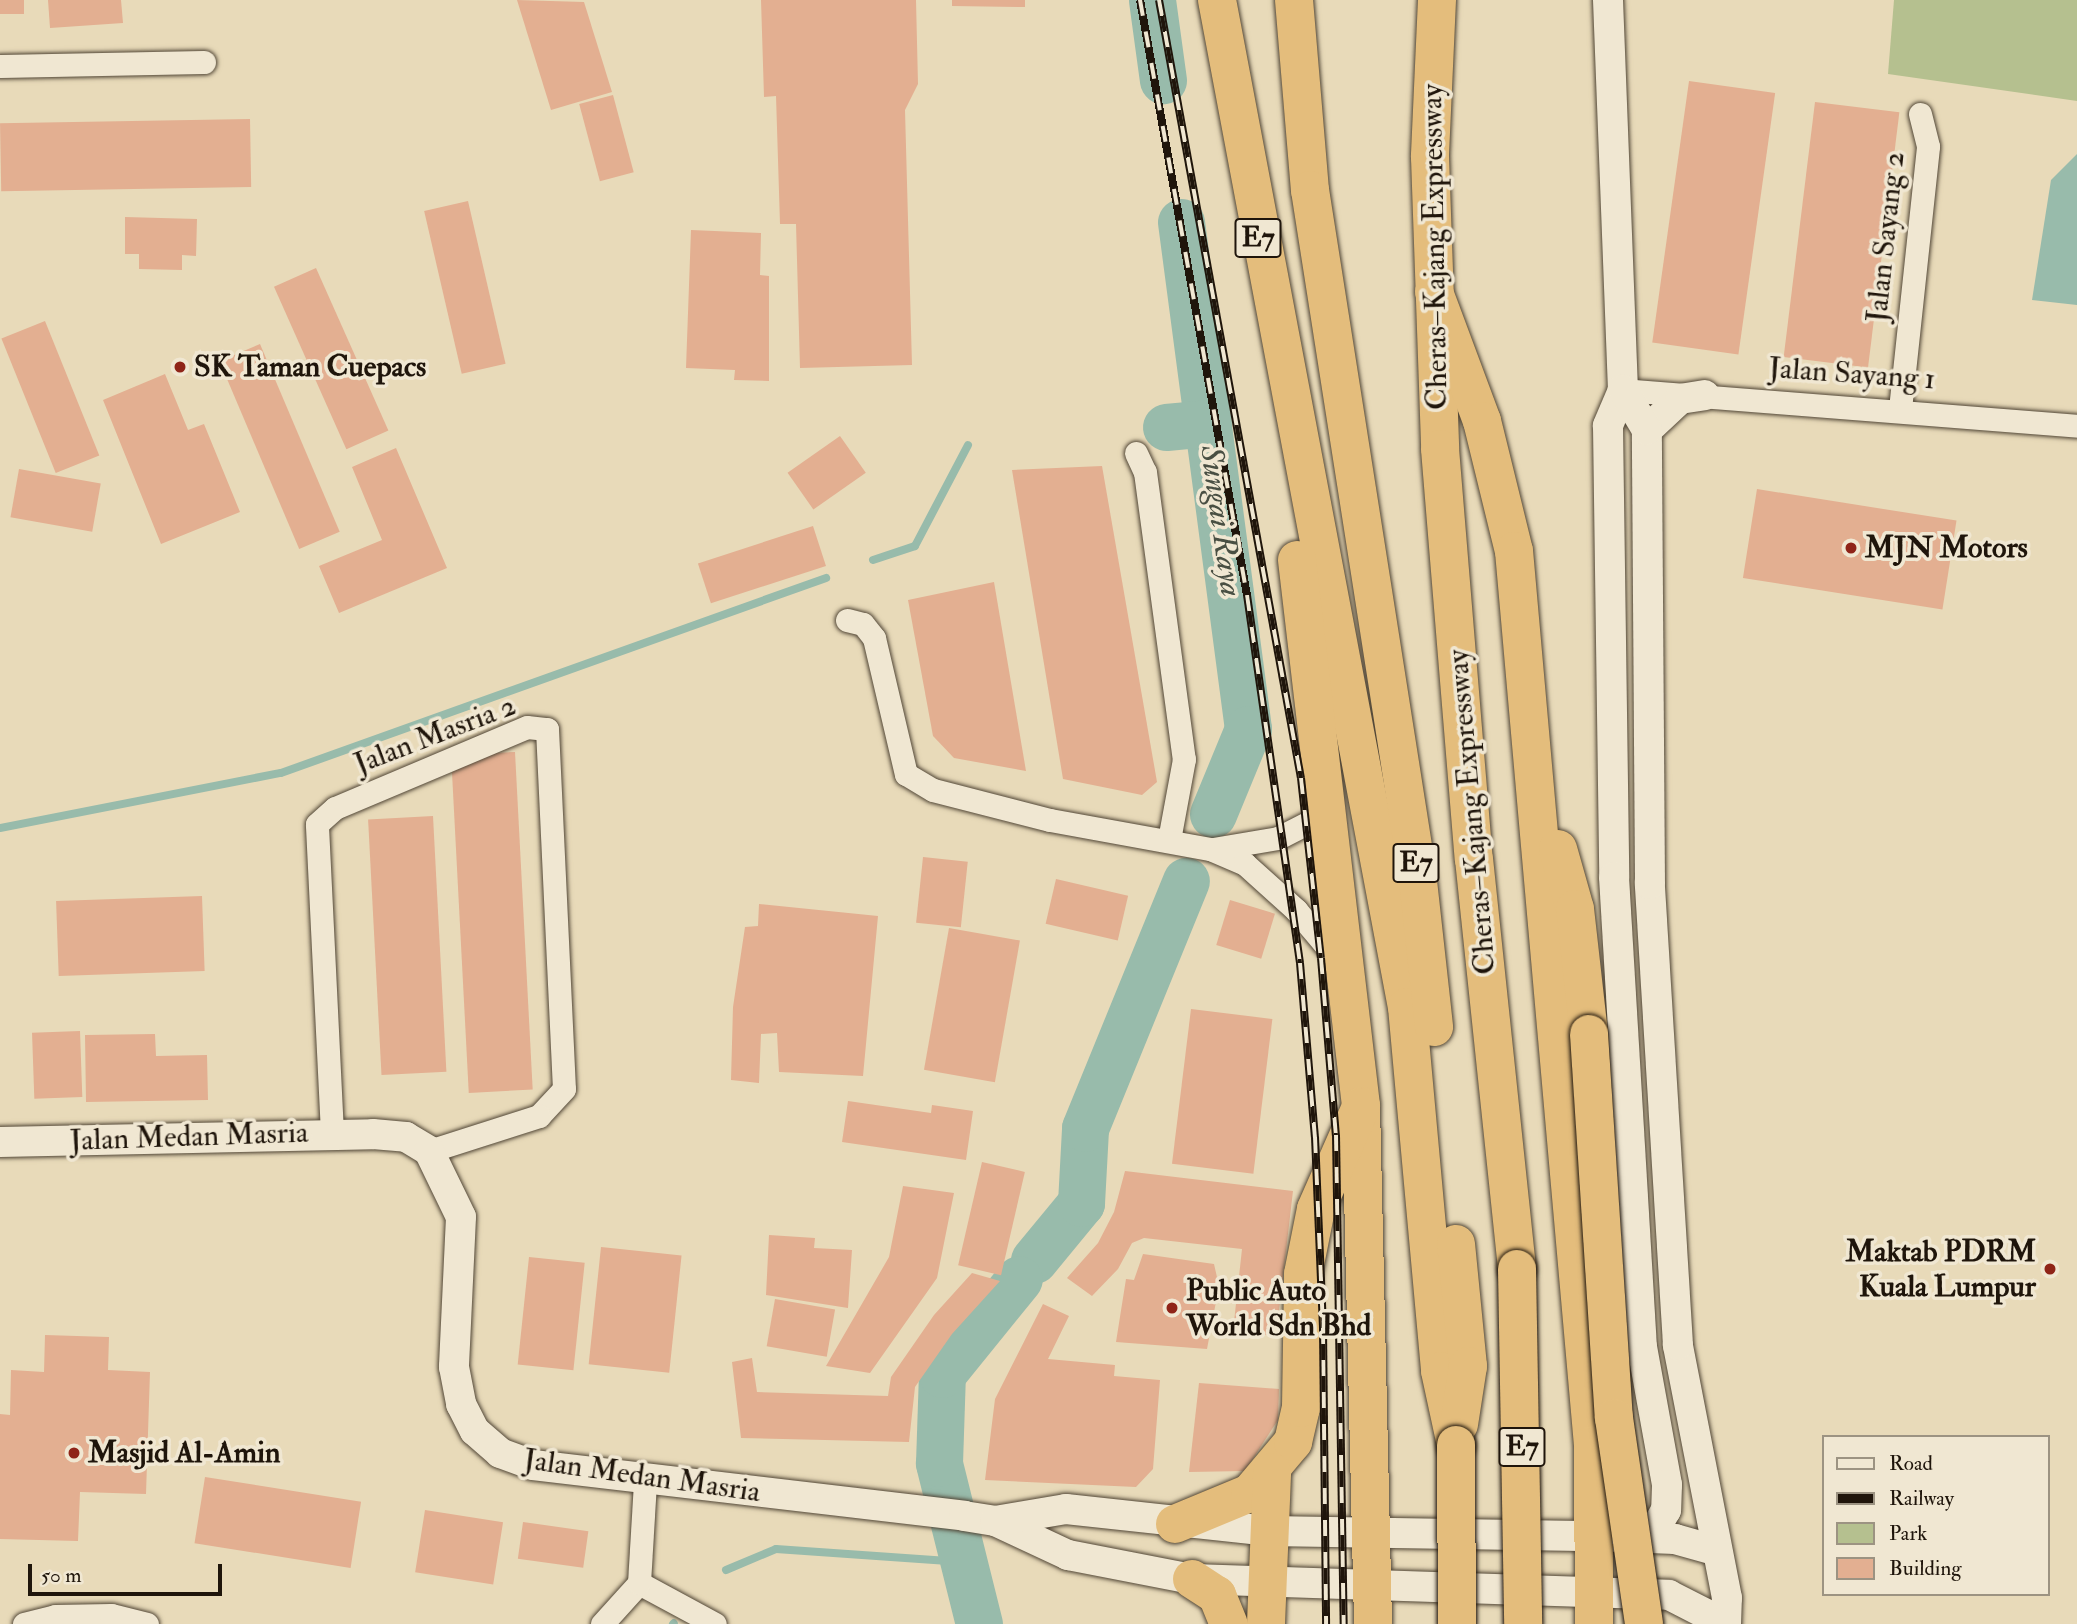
<!DOCTYPE html>
<meta charset="utf-8">
<style>
body{margin:0}
#map{position:relative;width:2077px;height:1624px;overflow:hidden;background:#e8dab9;font-family:"IM FELL Double Pica",serif}
div>[style]{position:absolute}
[style*='--x']{left:calc(var(--x)*1px);top:calc(var(--y)*1px);width:calc(var(--w)*1px);rotate:calc(var(--a)*1deg)}
.green>*{inset:0;background:#b5c08f}
.water>*{inset:0;background:#98bbab}
.stream>*{height:8px;margin:-4px;padding:0 4px;transform-origin:4px;border-radius:4px;background:#98bbab}
.river>*{height:47px;margin:-23.5px;padding:0 23.5px;transform-origin:23.5px;border-radius:23.5px;background:#98bbab}
.building>*{inset:0;background:#e3af91;transform-origin:0 0}
.roads{filter:drop-shadow(0 0 2px #514636) drop-shadow(0 0 2px #514636)}
.minor>*{height:23px;margin:-11.5px;padding:0 11.5px;transform-origin:11.5px;border-radius:11.5px;background:#f0e7d2}
.tertiary>*{height:30px;margin:-15px;padding:0 15px;transform-origin:15px;border-radius:15px;background:#f0e7d2}
.motorway>*{height:38px;margin:-19px;padding:0 19px;transform-origin:19px;border-radius:19px;background:#e4bd7c}
.rail>*{height:8px;margin-top:-4px;transform-origin:0;background:repeating-linear-gradient(90deg,#f0e7d2 0 16px,#1f150b 0 32px);box-sizing:border-box;border-block:2px solid #1f150b}
.bridges{filter:drop-shadow(0 0 2px #1f150b) drop-shadow(0 0 2px #1f150b)}
.motorway-bridge>*{height:38px;margin:-19px;padding:0 19px;transform-origin:19px;border-radius:19px;background:#e4bd7c}
.dots>*{width:19px;height:19px;translate:-50% -50%;box-sizing:border-box;border:4px solid #f0e7d2;border-radius:50%}
span{translate:-50% -50%;white-space:nowrap;text-align:center;line-height:1.15;-webkit-text-stroke:7px #f0e7d2;paint-order:stroke}
.shield-label span{padding:2px 5px;background:#f0e7d2;border:2px solid;border-radius:5px;-webkit-text-stroke-width:0}
.shield-label{font-size:28px;color:#1f150b;font-weight:700}
.street-label{font-size:30px;color:#1f150b}
.poi-label{font-size:30px;color:#1f150b;font-weight:700}
.left{translate:0 -50%;text-align:left}
.right{translate:-100% -50%;text-align:right}
.water-label{font-size:32px;color:#494f43;font-style:italic}
.legend{position:absolute;left:1822px;top:1435px;width:228px;height:161px;box-sizing:border-box;background:#f0e7d2;border:2px solid #9c9382;margin:0;padding:9px 12px;list-style:none;font-size:21px;color:#1f150b}
.legend li{display:flex;align-items:center;gap:14px;height:35px}
.legend b{width:35px;border:2px solid #9c9382}
.scale{position:absolute;left:28px;top:1564px;width:194px;height:32px;box-sizing:border-box;border:4px solid #1f150b;border-top:0;padding-left:9px;font-size:21px;line-height:24px;white-space:nowrap;color:#1f150b;-webkit-text-stroke:5px #f0e7d2;paint-order:stroke}
</style>
<div id="map">
<div class="green">
<i style="clip-path:polygon(1894px 0,2077px 0,2077px 101px,1888px 74px)"></i>
</div>
<div class="water">
<i style="clip-path:polygon(2077px 154px,2077px 305px,2032px 300px,2051px 180px)"></i>
</div>
<div class="stream">
<i style="--x:873;--y:560;--w:44;--a:-18.4"></i>
<i style="--x:915;--y:546;--w:114;--a:-62.3"></i>
<i style="--x:0;--y:828;--w:286;--a:-11.1"></i>
<i style="--x:281;--y:773;--w:579;--a:-19.69"></i>
<i style="--x:726;--y:1570;--w:54;--a:-22.8"></i>
<i style="--x:776;--y:1549;--w:187;--a:4"></i>
<i style="--x:673;--y:1624;--w:1;--a:-45"></i>
</div>
<div class="river">
<i style="--x:1152;--y:0;--w:81;--a:82.2"></i>
<i style="--x:1181;--y:222;--w:511;--a:82.47"></i>
<i style="--x:1248;--y:729;--w:92;--a:112.4"></i>
<i style="--x:1166;--y:427;--w:42;--a:-5.4"></i>
<i style="--x:1034;--y:1260;--w:74;--a:-50.5"></i>
<i style="--x:1081;--y:1203;--w:75;--a:-86.9"></i>
<i style="--x:1085;--y:1128;--w:267;--a:-67.8"></i>
<i style="--x:979;--y:1624;--w:166;--a:-104"></i>
<i style="--x:939;--y:1463;--w:89;--a:-88.1"></i>
<i style="--x:942;--y:1374;--w:122;--a:-51"></i>
</div>
<div class="building">
<i style="left:0;top:0;width:24px;height:14px"></i>
<i style="clip-path:polygon(48px 0,121px 0,123px 23px,50px 28px)"></i>
<i style="clip-path:polygon(517px 0,584px 2px,612px 92px,551px 110px)"></i>
<i style="clip-path:polygon(761px 0,916px 0,918px 84px,905px 110px,912px 365px,800px 368px,796px 224px,780px 224px,776px 96px,764px 97px)"></i>
<i style="clip-path:polygon(952px 0,1025px 0,1025px 7px,952px 6px)"></i>
<i style="left:1689px;top:81px;width:87px;height:264px;rotate:8deg"></i>
<i style="left:613px;top:95px;width:80px;height:35px;rotate:75deg"></i>
<i style="left:1815px;top:102px;width:85px;height:257px;rotate:7deg"></i>
<i style="left:250px;top:119px;width:68px;height:250px;rotate:89deg"></i>
<i style="left:468px;top:201px;width:167px;height:45px;rotate:77deg"></i>
<i style="clip-path:polygon(125px 217px,197px 219px,196px 256px,182px 255px,182px 270px,139px 269px,139px 254px,125px 254px)"></i>
<i style="clip-path:polygon(691px 230px,761px 233px,760px 275px,769px 276px,769px 381px,734px 380px,735px 370px,686px 368px)"></i>
<i style="left:316px;top:268px;width:178px;height:46px;rotate:66deg"></i>
<i style="left:45px;top:321px;width:145px;height:47px;rotate:68deg"></i>
<i style="left:260px;top:344px;width:204px;height:44px;rotate:67deg"></i>
<i style="clip-path:polygon(165px 374px,188px 430px,204px 424px,240px 512px,161px 544px,103px 400px)"></i>
<i style="left:840px;top:436px;width:45px;height:64px;rotate:55deg"></i>
<i style="clip-path:polygon(396px 448px,447px 568px,339px 613px,319px 566px,382px 540px,352px 467px)"></i>
<i style="clip-path:polygon(1102px 466px,1157px 782px,1142px 795px,1063px 779px,1012px 470px)"></i>
<i style="left:19px;top:469px;width:83px;height:49px;rotate:10deg"></i>
<i style="left:1757px;top:489px;width:202px;height:90px;rotate:9deg"></i>
<i style="left:813px;top:526px;width:42px;height:121px;rotate:72deg"></i>
<i style="clip-path:polygon(994px 582px,1026px 771px,954px 758px,933px 736px,908px 600px)"></i>
<i style="left:515px;top:752px;width:338px;height:64px;rotate:87deg"></i>
<i style="left:433px;top:816px;width:256px;height:65px;rotate:87deg"></i>
<i style="left:923px;top:857px;width:45px;height:66px;rotate:6deg"></i>
<i style="left:1056px;top:879px;width:74px;height:46px;rotate:13deg"></i>
<i style="left:202px;top:896px;width:75px;height:146px;rotate:88deg"></i>
<i style="left:1230px;top:900px;width:47px;height:47px;rotate:17deg"></i>
<i style="clip-path:polygon(759px 904px,878px 916px,863px 1076px,779px 1072px,777px 1033px,761px 1034px,759px 1083px,731px 1080px,733px 1007px,745px 927px,758px 926px)"></i>
<i style="left:949px;top:928px;width:72px;height:144px;rotate:10deg"></i>
<i style="left:1191px;top:1009px;width:82px;height:156px;rotate:7deg"></i>
<i style="left:80px;top:1031px;width:66px;height:48px;rotate:88deg"></i>
<i style="clip-path:polygon(155px 1034px,156px 1056px,207px 1055px,208px 1100px,86px 1102px,85px 1035px)"></i>
<i style="clip-path:polygon(848px 1101px,931px 1113px,932px 1105px,973px 1111px,966px 1160px,842px 1142px)"></i>
<i style="left:982px;top:1162px;width:44px;height:106px;rotate:13deg"></i>
<i style="clip-path:polygon(1125px 1171px,1293px 1191px,1276px 1336px,1233px 1331px,1242px 1249px,1144px 1238px,1132px 1243px,1118px 1269px,1092px 1296px,1067px 1278px,1098px 1243px,1114px 1212px)"></i>
<i style="clip-path:polygon(903px 1186px,954px 1193px,937px 1278px,870px 1373px,826px 1366px,889px 1257px)"></i>
<i style="clip-path:polygon(769px 1235px,815px 1238px,814px 1248px,852px 1250px,848px 1308px,766px 1295px)"></i>
<i style="left:601px;top:1247px;width:81px;height:118px;rotate:6deg"></i>
<i style="clip-path:polygon(1143px 1254px,1214px 1264px,1219px 1286px,1207px 1349px,1116px 1342px,1126px 1279px,1134px 1280px)"></i>
<i style="left:529px;top:1257px;width:56px;height:108px;rotate:6deg"></i>
<i style="clip-path:polygon(972px 1273px,1000px 1281px,952px 1334px,915px 1387px,909px 1442px,741px 1438px,732px 1362px,752px 1358px,757px 1392px,888px 1396px,891px 1377px,934px 1315px)"></i>
<i style="left:775px;top:1299px;width:61px;height:48px;rotate:10deg"></i>
<i style="clip-path:polygon(1043px 1304px,1069px 1316px,1048px 1359px,1115px 1365px,1114px 1376px,1160px 1380px,1153px 1469px,1136px 1487px,985px 1480px,995px 1399px)"></i>
<i style="clip-path:polygon(45px 1335px,109px 1337px,108px 1370px,150px 1372px,146px 1494px,80px 1492px,78px 1541px,0 1539px,0 1414px,10px 1415px,11px 1370px,44px 1372px)"></i>
<i style="clip-path:polygon(1199px 1383px,1279px 1389px,1278px 1420px,1245px 1471px,1189px 1472px)"></i>
<i style="left:205px;top:1477px;width:158px;height:67px;rotate:9deg"></i>
<i style="left:425px;top:1510px;width:79px;height:63px;rotate:9deg"></i>
<i style="left:523px;top:1522px;width:66px;height:37px;rotate:8deg"></i>
</div>
<div class="roads">
<div class="minor">
<i style="--x:0;--y:66;--w:204;--a:-1.1"></i>
<i style="--x:1623;--y:390;--w:455;--a:4.5"></i>
<i style="--x:1900;--y:409;--w:264;--a:-83.9"></i>
<i style="--x:1928;--y:146;--w:33;--a:-104"></i>
<i style="--x:1136;--y:453;--w:21;--a:65"></i>
<i style="--x:1145;--y:472;--w:290;--a:82.3"></i>
<i style="--x:1184;--y:759;--w:82;--a:100.5"></i>
<i style="--x:847;--y:620;--w:16;--a:14"></i>
<i style="--x:863;--y:624;--w:18;--a:52"></i>
<i style="--x:874;--y:638;--w:140;--a:76.8"></i>
<i style="--x:906;--y:774;--w:31;--a:31"></i>
<i style="--x:933;--y:790;--w:121;--a:14.4"></i>
<i style="--x:1050;--y:820;--w:163;--a:10.3"></i>
<i style="--x:1210;--y:849;--w:38;--a:23"></i>
<i style="--x:1245;--y:864;--w:69;--a:42"></i>
<i style="--x:1296;--y:910;--w:73;--a:50"></i>
<i style="--x:1213;--y:849;--w:66;--a:-9.6"></i>
<i style="--x:1278;--y:838;--w:51;--a:-27.1"></i>
<i style="--x:332;--y:1133;--w:309;--a:-92.8"></i>
<i style="--x:317;--y:824;--w:24;--a:-42"></i>
<i style="--x:335;--y:808;--w:208;--a:-22.9"></i>
<i style="--x:527;--y:727;--w:20;--a:6"></i>
<i style="--x:547;--y:729;--w:360;--a:87.3"></i>
<i style="--x:564;--y:1089;--w:37;--a:133"></i>
<i style="--x:539;--y:1116;--w:115;--a:162.3"></i>
<i style="--x:639;--y:1583;--w:86;--a:28.3"></i>
<i style="--x:24;--y:1624;--w:32;--a:-14"></i>
<i style="--x:55;--y:1616;--w:56;--a:-1"></i>
<i style="--x:111;--y:1615;--w:37;--a:14"></i>
<i style="--x:602;--y:1624;--w:55;--a:-47.9"></i>
<i style="--x:639;--y:1583;--w:101;--a:-86.6"></i>
</div>
<div class="tertiary">
<i style="--x:1608;--y:0;--w:390;--a:87.8"></i>
<i style="--x:1623;--y:390;--w:39;--a:113"></i>
<i style="--x:1608;--y:426;--w:451;--a:89.2"></i>
<i style="--x:1614;--y:877;--w:471;--a:86.6"></i>
<i style="--x:1642;--y:1347;--w:140;--a:79.7"></i>
<i style="--x:1667;--y:1485;--w:25;--a:92"></i>
<i style="--x:1666;--y:1510;--w:32;--a:120"></i>
<i style="--x:1647;--y:430;--w:45;--a:-43.2"></i>
<i style="--x:1680;--y:399;--w:25;--a:-9"></i>
<i style="--x:0;--y:1142;--w:373;--a:-1.2"></i>
<i style="--x:373;--y:1134;--w:33;--a:5"></i>
<i style="--x:406;--y:1137;--w:27;--a:31"></i>
<i style="--x:429;--y:1151;--w:73;--a:64.1"></i>
<i style="--x:461;--y:1217;--w:150;--a:92.7"></i>
<i style="--x:454;--y:1367;--w:38;--a:79"></i>
<i style="--x:461;--y:1404;--w:30;--a:63"></i>
<i style="--x:475;--y:1431;--w:33;--a:41"></i>
<i style="--x:500;--y:1453;--w:35;--a:20"></i>
<i style="--x:533;--y:1465;--w:434;--a:6.7"></i>
<i style="--x:964;--y:1516;--w:31;--a:9"></i>
<i style="--x:995;--y:1521;--w:81;--a:25"></i>
<i style="--x:1068;--y:1555;--w:126;--a:11"></i>
<i style="--x:1192;--y:1579;--w:477;--a:1.9"></i>
<i style="--x:1669;--y:1595;--w:64;--a:27"></i>
<i style="--x:1726;--y:1624;--w:26;--a:-88"></i>
<i style="--x:1727;--y:1598;--w:258;--a:-101"></i>
<i style="--x:1678;--y:1345;--w:462;--a:-93.5"></i>
<i style="--x:1650;--y:884;--w:454;--a:-90.4"></i>
<i style="--x:1647;--y:430;--w:47;--a:-121"></i>
<i style="--x:995;--y:1521;--w:72;--a:-9.6"></i>
<i style="--x:1066;--y:1509;--w:203;--a:6.2"></i>
<i style="--x:1268;--y:1531;--w:329;--a:0.9"></i>
<i style="--x:1597;--y:1536;--w:78;--a:2.2"></i>
<i style="--x:1675;--y:1539;--w:41;--a:15.8"></i>
</div>
<div class="motorway">
<i style="--x:1217;--y:0;--w:1025;--a:79.32"></i>
<i style="--x:1407;--y:1007;--w:365;--a:84.8"></i>
<i style="--x:1440;--y:1371;--w:76;--a:77.8"></i>
<i style="--x:1294;--y:0;--w:191;--a:85.2"></i>
<i style="--x:1310;--y:190;--w:690;--a:81.08"></i>
<i style="--x:1417;--y:872;--w:156;--a:83.7"></i>
<i style="--x:1437;--y:0;--w:157;--a:92.6"></i>
<i style="--x:1430;--y:157;--w:292;--a:88"></i>
<i style="--x:1440;--y:449;--w:411;--a:85.3"></i>
<i style="--x:1474;--y:859;--w:412;--a:84"></i>
<i style="--x:1434;--y:292;--w:138;--a:69.6"></i>
<i style="--x:1482;--y:421;--w:134;--a:76.2"></i>
<i style="--x:1514;--y:551;--w:897;--a:84.95"></i>
<i style="--x:1593;--y:1445;--w:179;--a:89.7"></i>
<i style="--x:1297;--y:560;--w:550;--a:83.31"></i>
<i style="--x:1361;--y:1106;--w:518;--a:88.67"></i>
<i style="--x:1558;--y:849;--w:62;--a:74.2"></i>
<i style="--x:1575;--y:909;--w:126;--a:83.6"></i>
<i style="--x:1456;--y:1244;--w:123;--a:84.4"></i>
<i style="--x:1468;--y:1366;--w:59;--a:98.8"></i>
<i style="--x:1175;--y:1524;--w:81;--a:-22.5"></i>
<i style="--x:1250;--y:1493;--w:67;--a:-49.9"></i>
<i style="--x:1293;--y:1442;--w:35;--a:-77"></i>
<i style="--x:1301;--y:1408;--w:134;--a:-89.1"></i>
<i style="--x:1303;--y:1274;--w:66;--a:-78.7"></i>
<i style="--x:1316;--y:1209;--w:111;--a:-66.2"></i>
<i style="--x:1192;--y:1579;--w:30;--a:33"></i>
<i style="--x:1217;--y:1595;--w:31;--a:68"></i>
<i style="--x:1266;--y:1624;--w:152;--a:-87.7"></i>
</div>
</div>
<div class="rail">
<i style="--x:1140;--y:0;--w:605;--a:79.81"></i>
<i style="--x:1247;--y:595;--w:372;--a:81.8"></i>
<i style="--x:1300;--y:963;--w:175;--a:85.1"></i>
<i style="--x:1315;--y:1137;--w:191;--a:87.6"></i>
<i style="--x:1323;--y:1328;--w:296;--a:89.4"></i>
<i style="--x:1159;--y:0;--w:791;--a:79.66"></i>
<i style="--x:1301;--y:778;--w:181;--a:83.7"></i>
<i style="--x:1321;--y:958;--w:178;--a:85.2"></i>
<i style="--x:1336;--y:1135;--w:489;--a:89.1"></i>
</div>
<div class="bridges">
<div class="motorway-bridge">
<i style="--x:1589;--y:1034;--w:385;--a:86.3"></i>
<i style="--x:1614;--y:1418;--w:208;--a:81.7"></i>
<i style="--x:1517;--y:1269;--w:355;--a:89"></i>
<i style="--x:1456;--y:1445;--w:179;--a:89.7"></i>
</div>
</div>
<div class="dots">
<i style="left:180px;top:367px;background:#8f2418"></i>
<i style="left:1851px;top:548px;background:#8f2418"></i>
<i style="left:2050px;top:1269px;background:#8f2418"></i>
<i style="left:1172px;top:1308px;background:#8f2418"></i>
<i style="left:74px;top:1453px;background:#8f2418"></i>
</div>
<div class="shield-label">
<span style="left:1258px;top:238px">E7</span>
<span style="left:1416px;top:863px">E7</span>
<span style="left:1522px;top:1447px">E7</span>
</div>
<div class="street-label">
<span style="left:1886px;top:237px;rotate:-84deg">Jalan Sayang 2</span>
<span style="left:1435px;top:247px;rotate:-91deg">Cheras–Kajang Expressway</span>
<span style="left:1852px;top:374px;rotate:4deg">Jalan Sayang 1</span>
<span style="left:435px;top:735px;rotate:-21deg">Jalan Masria 2</span>
<span style="left:1472px;top:812px;rotate:-95deg">Cheras–Kajang Expressway</span>
<span style="left:189px;top:1137px;rotate:-2deg">Jalan Medan Masria</span>
<span style="left:642px;top:1476px;rotate:8deg">Jalan Medan Masria</span>
</div>
<div class="poi-label">
<span class="left" style="left:194px;top:367px">SK Taman Cuepacs</span>
<span class="left" style="left:1865px;top:548px">MJN Motors</span>
<span class="right" style="left:2036px;top:1269px">Maktab PDRM<br>Kuala Lumpur</span>
<span class="left" style="left:1186px;top:1308px">Public Auto<br>World Sdn Bhd</span>
<span class="left" style="left:88px;top:1453px">Masjid Al-Amin</span>
</div>
<div class="water-label">
<span style="left:1221px;top:521px;rotate:82deg">Sungai Raya</span>
</div>
<ul class="legend">
<li><b style="height:9px;background:#f0e7d2"></b>Road</li>
<li><b style="height:9px;background:#1f150b"></b>Railway</li>
<li><b style="height:19px;background:#b5c08f"></b>Park</li>
<li><b style="height:19px;background:#e3af91"></b>Building</li>
</ul>
<div class="scale">50 m</div>
</div>
